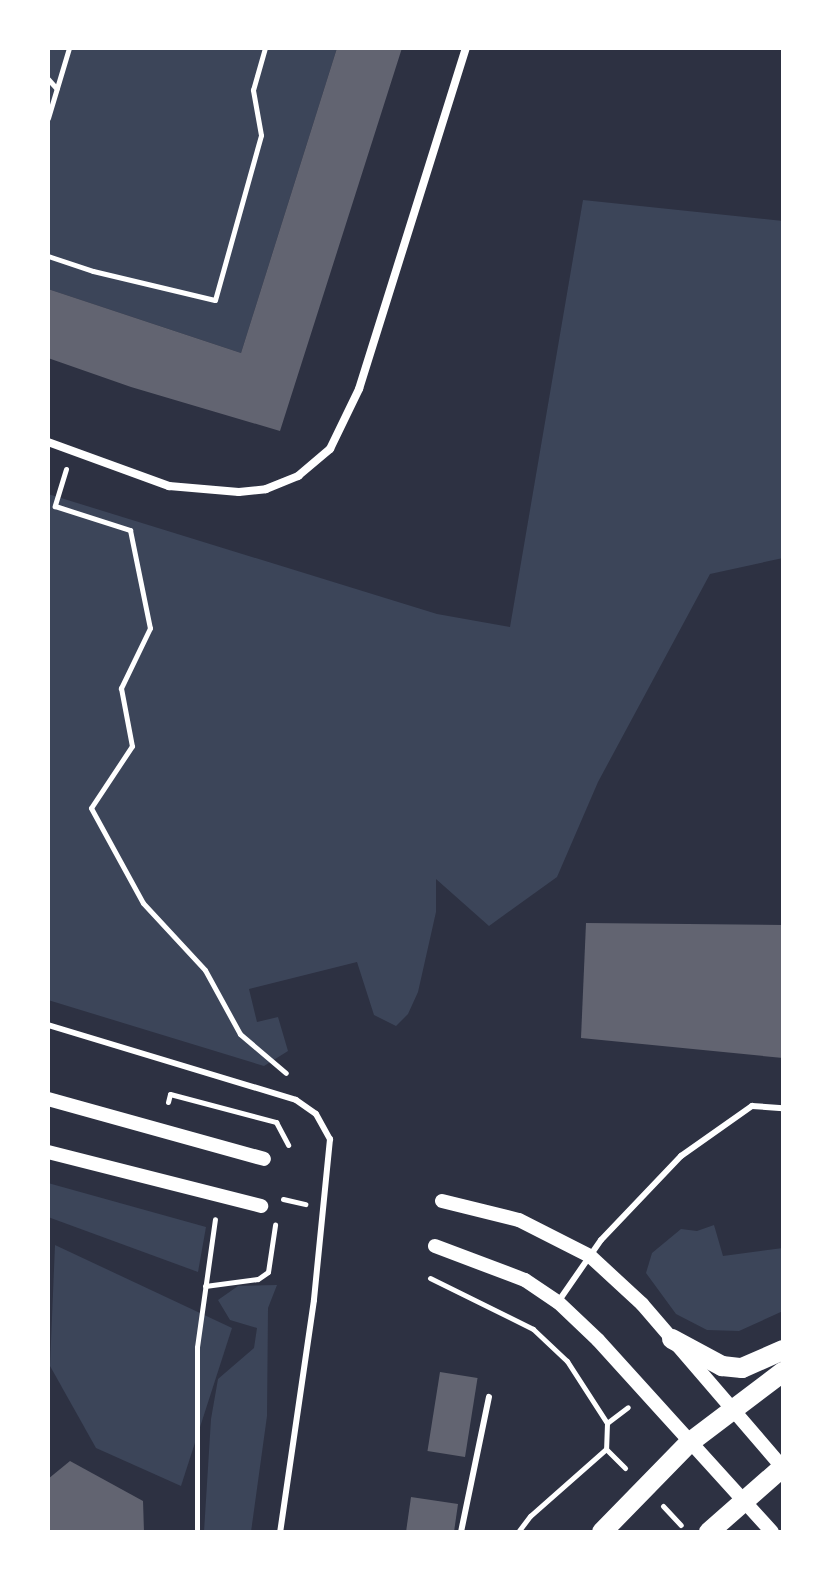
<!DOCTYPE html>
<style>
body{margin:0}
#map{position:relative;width:831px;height:1580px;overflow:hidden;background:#2d3142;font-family:"Nunito Sans",sans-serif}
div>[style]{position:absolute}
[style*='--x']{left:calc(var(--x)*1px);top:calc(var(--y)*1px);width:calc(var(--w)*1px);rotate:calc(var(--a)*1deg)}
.green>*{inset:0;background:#3c4559}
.building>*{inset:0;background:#626471;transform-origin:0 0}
.path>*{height:5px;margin:-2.5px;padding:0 2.5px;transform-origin:2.5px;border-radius:2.5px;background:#fff}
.service>*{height:6px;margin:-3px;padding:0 3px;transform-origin:3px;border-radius:3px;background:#fff}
.minor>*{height:8px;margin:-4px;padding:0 4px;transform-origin:4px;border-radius:4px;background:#fff}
.tertiary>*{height:14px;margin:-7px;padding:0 7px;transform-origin:7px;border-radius:7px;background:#fff}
.primary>*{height:20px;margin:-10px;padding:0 10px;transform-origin:10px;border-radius:10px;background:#fff}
span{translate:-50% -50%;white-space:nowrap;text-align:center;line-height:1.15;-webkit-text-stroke:8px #fff;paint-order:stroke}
.frame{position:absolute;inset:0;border:50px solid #fff;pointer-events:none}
</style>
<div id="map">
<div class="green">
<i style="clip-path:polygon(48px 48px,337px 48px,241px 353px,48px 289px)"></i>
<i style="clip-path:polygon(583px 200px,783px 221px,783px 558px,710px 574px,598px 782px,557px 877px,489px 926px,436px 879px,436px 912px,418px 992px,408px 1014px,396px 1026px,374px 1015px,357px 962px,249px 989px,257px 1022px,278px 1017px,288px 1051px,264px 1066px,48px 1000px,48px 494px,437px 614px,510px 627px)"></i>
<i style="clip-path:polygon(48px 1183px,206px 1227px,198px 1272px,48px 1217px)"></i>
<i style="clip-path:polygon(714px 1225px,723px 1256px,783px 1248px,783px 1311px,739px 1331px,707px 1330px,676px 1314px,646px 1273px,652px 1253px,681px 1229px,697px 1231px)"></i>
<i style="clip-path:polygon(55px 1245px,232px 1328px,181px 1486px,96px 1448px,50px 1366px)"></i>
<i style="clip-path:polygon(277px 1285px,268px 1308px,267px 1416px,251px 1532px,204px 1532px,211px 1419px,218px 1379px,254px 1348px,257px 1328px,230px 1320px,218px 1300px,238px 1286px)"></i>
</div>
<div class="building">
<i style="clip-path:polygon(337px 48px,402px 48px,280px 431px,131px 387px,48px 358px,48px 289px,241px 353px)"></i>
<i style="clip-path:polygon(586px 923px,783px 925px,783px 1058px,581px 1038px)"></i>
<i style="left:440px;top:1372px;width:38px;height:80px;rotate:9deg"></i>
<i style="clip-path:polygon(70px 1461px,143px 1501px,144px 1532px,48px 1532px,48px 1479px)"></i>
<i style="clip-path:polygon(411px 1497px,458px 1504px,454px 1532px,406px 1532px)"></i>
</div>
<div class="path">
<i style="--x:48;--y:79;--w:13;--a:48"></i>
<i style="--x:48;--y:118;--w:73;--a:-73.3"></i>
<i style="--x:48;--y:256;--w:47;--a:18.4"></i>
<i style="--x:93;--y:271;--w:125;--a:13.4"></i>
<i style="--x:215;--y:300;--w:171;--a:-74.4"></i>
<i style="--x:261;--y:135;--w:46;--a:-100.1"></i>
<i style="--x:253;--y:90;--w:44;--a:-74.1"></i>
<i style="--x:66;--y:469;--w:39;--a:107"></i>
<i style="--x:55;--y:506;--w:79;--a:17.7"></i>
<i style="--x:130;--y:530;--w:100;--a:78.5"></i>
<i style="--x:150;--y:628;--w:67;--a:115.8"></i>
<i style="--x:121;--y:688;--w:59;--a:79.3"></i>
<i style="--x:132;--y:746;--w:74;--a:123.5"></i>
<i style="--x:91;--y:808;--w:108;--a:61.3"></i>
<i style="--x:143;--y:903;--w:91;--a:47.2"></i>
<i style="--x:205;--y:970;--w:73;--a:61.3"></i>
<i style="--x:240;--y:1034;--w:60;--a:40.3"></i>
<i style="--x:168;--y:1102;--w:8;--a:-76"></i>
<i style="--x:170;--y:1094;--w:110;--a:14.8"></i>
<i style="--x:276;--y:1122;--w:26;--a:62"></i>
<i style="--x:283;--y:1199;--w:23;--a:13"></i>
<i style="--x:430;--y:1278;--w:115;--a:26.3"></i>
<i style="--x:533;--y:1329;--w:47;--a:43.3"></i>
<i style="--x:567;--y:1361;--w:74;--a:57.2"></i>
<i style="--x:607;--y:1423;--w:26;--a:92"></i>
<i style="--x:606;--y:1449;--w:101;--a:138.6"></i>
<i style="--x:530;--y:1516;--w:20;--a:127"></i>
<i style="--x:205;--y:1286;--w:53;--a:-7.5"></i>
<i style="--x:258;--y:1279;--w:12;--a:-35"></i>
<i style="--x:268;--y:1272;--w:48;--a:-81.5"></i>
<i style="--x:607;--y:1423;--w:26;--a:-37"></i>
<i style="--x:606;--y:1449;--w:27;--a:45"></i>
<i style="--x:663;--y:1506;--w:26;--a:47"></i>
<i style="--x:197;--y:1532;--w:185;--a:-90"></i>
<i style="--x:197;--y:1347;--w:129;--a:-82"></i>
</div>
<div class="service">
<i style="--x:48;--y:1025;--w:259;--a:16.8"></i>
<i style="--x:296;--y:1100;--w:24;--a:35"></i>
<i style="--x:316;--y:1114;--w:29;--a:61"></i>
<i style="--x:330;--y:1139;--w:162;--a:95.7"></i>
<i style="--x:314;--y:1300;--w:234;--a:98.3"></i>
<i style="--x:558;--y:1302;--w:75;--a:-55.3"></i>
<i style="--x:601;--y:1240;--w:116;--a:-46.4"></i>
<i style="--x:681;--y:1156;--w:87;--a:-35.2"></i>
<i style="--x:752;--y:1106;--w:31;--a:4"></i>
<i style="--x:461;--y:1532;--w:138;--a:-78.3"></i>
</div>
<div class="minor">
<i style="--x:48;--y:442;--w:129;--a:20"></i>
<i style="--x:169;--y:486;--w:70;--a:4.9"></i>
<i style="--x:239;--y:492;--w:27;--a:-6"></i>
<i style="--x:266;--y:489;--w:35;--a:-22"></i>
<i style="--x:298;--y:476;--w:42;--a:-40.2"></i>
<i style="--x:330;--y:449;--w:67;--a:-64.2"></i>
<i style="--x:359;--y:389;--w:357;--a:-72.6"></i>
</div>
<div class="tertiary">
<i style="--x:48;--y:1099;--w:224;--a:15.5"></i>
<i style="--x:48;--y:1152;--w:220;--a:14.2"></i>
<i style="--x:442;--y:1201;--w:79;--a:13.9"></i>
<i style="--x:519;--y:1220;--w:80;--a:26.9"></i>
<i style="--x:590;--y:1256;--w:71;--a:42.7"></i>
<i style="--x:642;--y:1304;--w:216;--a:49.3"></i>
<i style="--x:435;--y:1246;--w:96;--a:20.7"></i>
<i style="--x:525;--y:1280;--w:40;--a:34"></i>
<i style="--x:558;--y:1302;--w:55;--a:43.5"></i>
<i style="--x:598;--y:1340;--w:259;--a:47.8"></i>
</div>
<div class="primary">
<i style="--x:672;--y:1339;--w:57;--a:28.4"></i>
<i style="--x:722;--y:1366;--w:20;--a:6"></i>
<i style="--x:742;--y:1368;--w:45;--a:-23.7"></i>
<i style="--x:602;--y:1532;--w:124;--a:-45.7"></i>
<i style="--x:689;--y:1443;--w:118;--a:-37.1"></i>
<i style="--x:709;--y:1532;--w:98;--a:-41.3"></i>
</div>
<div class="frame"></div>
</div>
